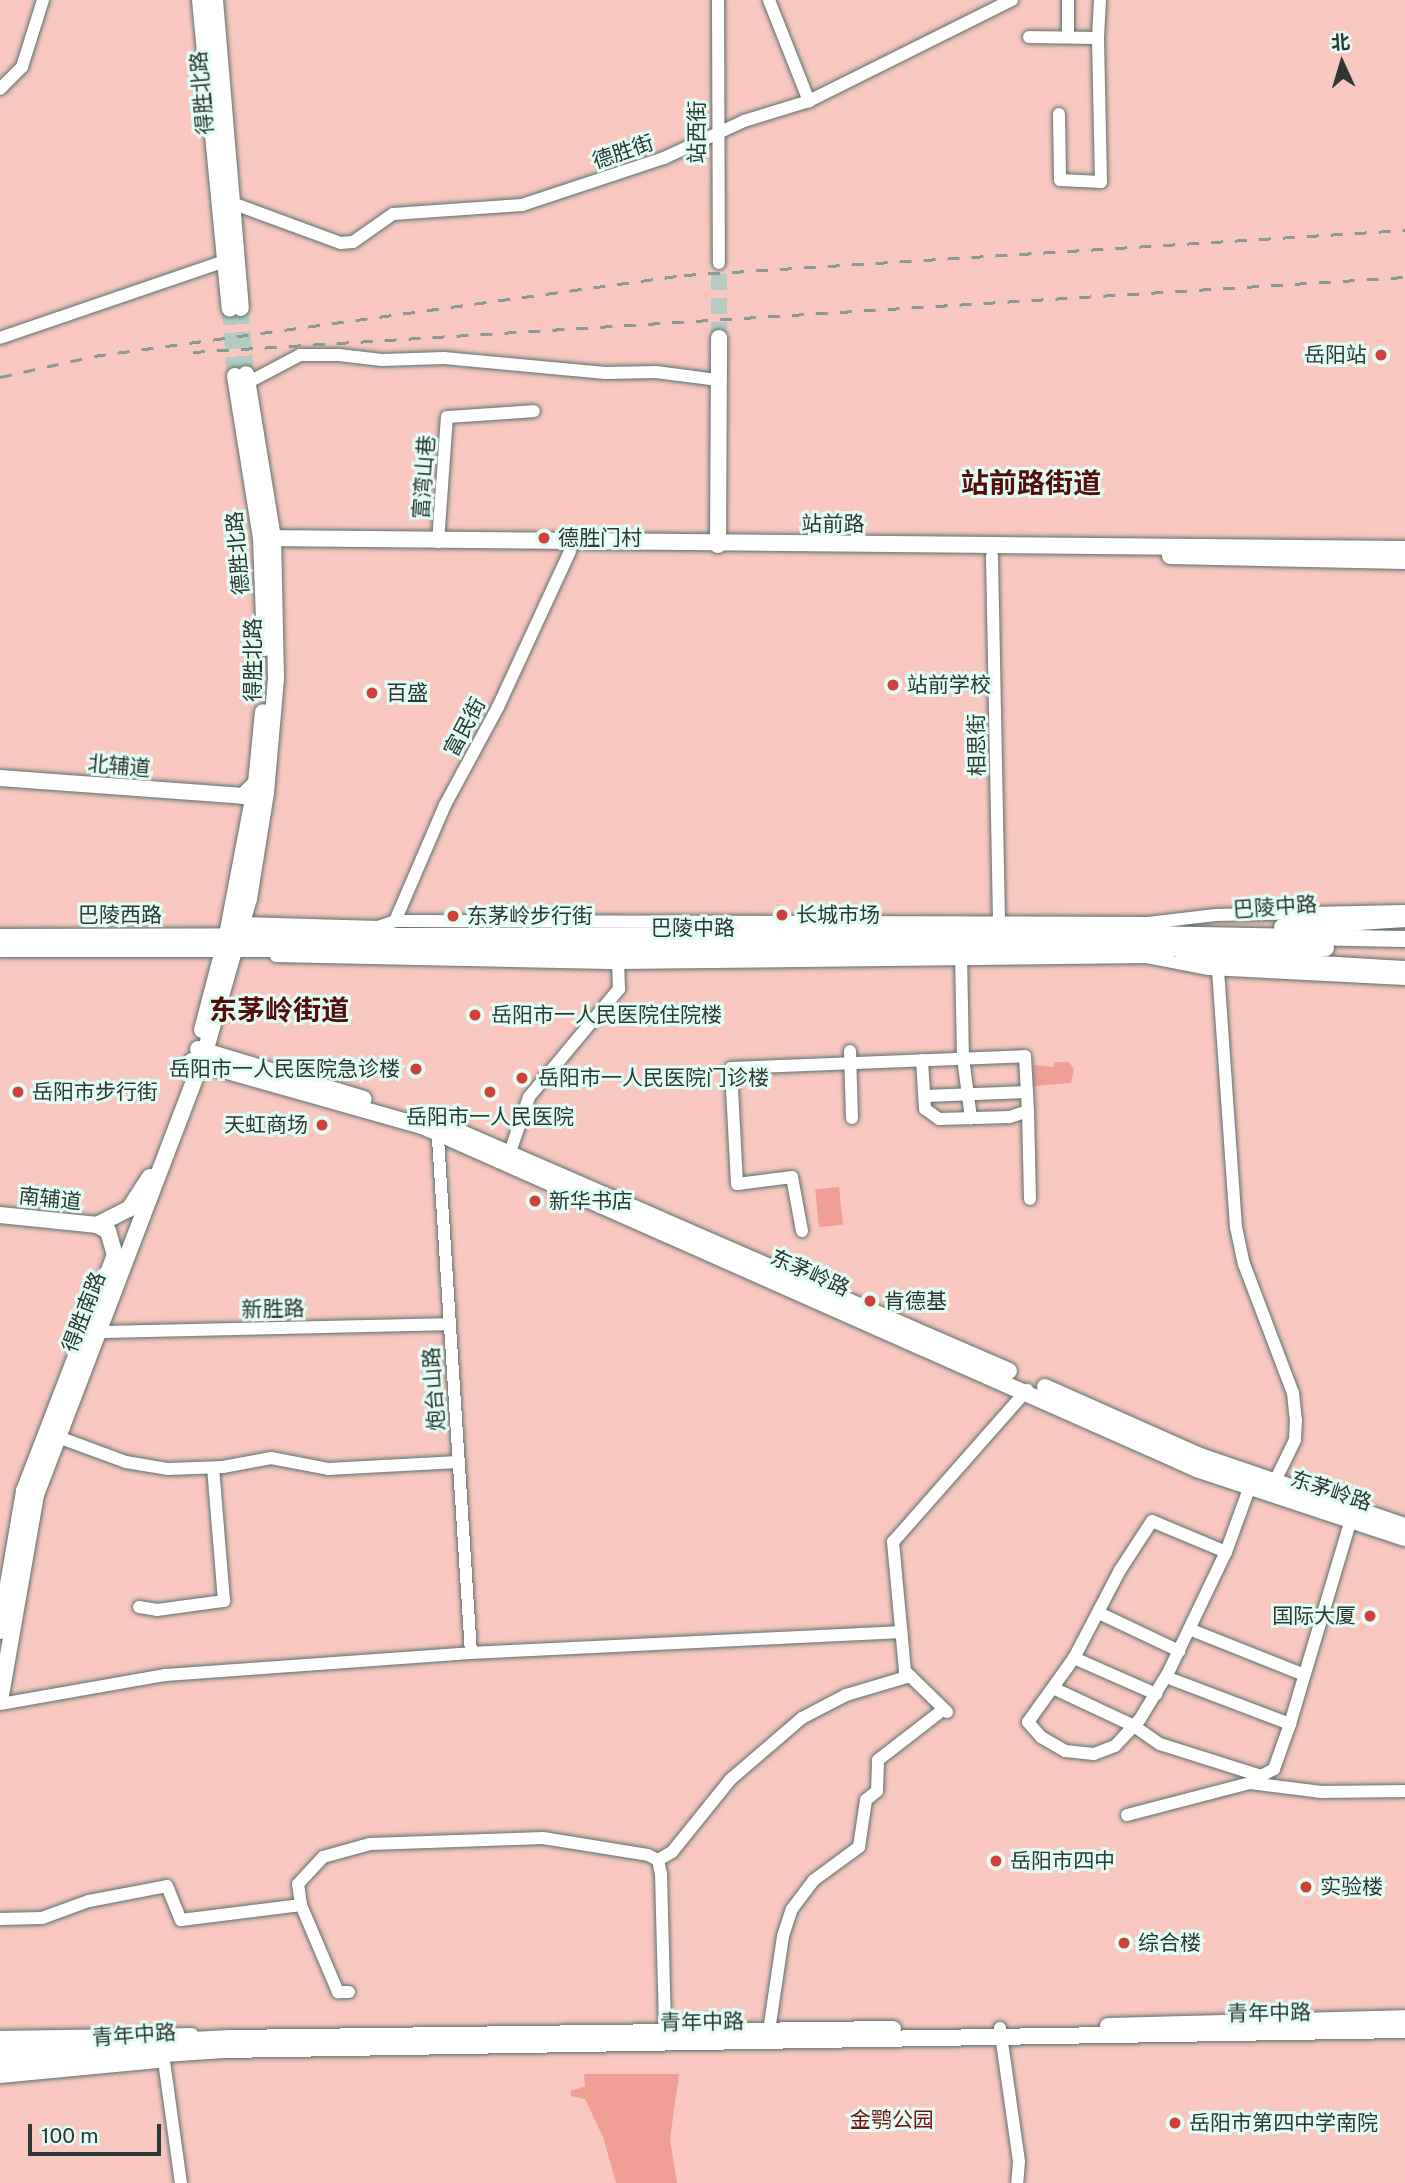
<!DOCTYPE html>
<meta charset="utf-8">
<style>
body{margin:0}
#map{position:relative;width:1405px;height:2183px;overflow:hidden;background:#d6f0e7;font-family:"Public Sans","Noto Sans SC",sans-serif}
div>[style]{position:absolute}
[style*='--x']{left:calc(var(--x)*1px);top:calc(var(--y)*1px);width:calc(var(--w)*1px);rotate:calc(var(--a)*1deg)}
.green>*{inset:0;background:#f8c7c0;transform-origin:0 0}
.water>*{inset:0;background:#f09f94;transform-origin:0 0}
.major-tunnel>*{height:16px;margin-top:-8px;transform-origin:0;background:repeating-linear-gradient(90deg,#b4cbc3 0 16px,transparent 0 24px)}
.roads{filter:drop-shadow(0 0 2px #5b726b) drop-shadow(0 0 2px #5b726b)}
.minor>*{height:12px;margin:-6px;padding:0 6px;transform-origin:6px;border-radius:6px;background:#fff}
.major>*{height:16px;margin:-8px;padding:0 8px;transform-origin:8px;border-radius:8px;background:#fff}
.rail>*{height:2.5px;margin-top:-1.25px;transform-origin:0;background:repeating-linear-gradient(90deg,#889a94 0 12px,transparent 0 24px)}
.dots>*{width:19px;height:19px;translate:-50% -50%;box-sizing:border-box;border:4px solid #e3fdf5;border-radius:50%}
span{translate:-50% -50%;white-space:nowrap;text-align:center;line-height:1.15;-webkit-text-stroke:6px #e3fdf5;paint-order:stroke}
.street-label{font-size:21px;color:#2d3734}
.poi-label{font-size:21px;color:#2d3734}
.right{translate:-100% -50%;text-align:right}
.left{translate:0 -50%;text-align:left}
.park-label{font-size:21px;color:#71120f}
.district-label{font-size:28px;color:#520e0b;font-weight:700}
.north{position:absolute;left:1307px;top:28px;width:70px;height:70px;-webkit-text-stroke:5px #e3fdf5;paint-order:stroke;rotate:356deg;font-size:19px;font-weight:700;line-height:28px;text-align:center;color:#2d3734}
.north::after{content:'';display:block;margin:auto;width:24px;height:32px;background:#2d3734;clip-path:polygon(50% 0,100% 100%,50% 72%,0 100%)}
.scale{position:absolute;left:28px;top:2124px;width:133px;height:32px;box-sizing:border-box;border:4px solid #2d3734;border-top:0;padding-left:9px;font-size:21px;line-height:24px;white-space:nowrap;color:#2d3734;-webkit-text-stroke:5px #e3fdf5;paint-order:stroke}
</style>
<div id="map">
<div class="green">
<i style="left:0;top:0;width:1405px;height:2183px"></i>
</div>
<div class="water">
<i style="clip-path:polygon(1055px 1062px,1069px 1062px,1074px 1069px,1071px 1083px,1033px 1086px,1034px 1065px,1053px 1067px)"></i>
<i style="left:839px;top:1187px;width:38px;height:24px;rotate:84deg"></i>
<i style="clip-path:polygon(584px 2074px,679px 2074px,670px 2139px,677px 2183px,616px 2183px,603px 2137px,585px 2099px,571px 2096px,571px 2091px,585px 2086px)"></i>
</div>
<div class="major-tunnel">
<i style="--x:241;--y:308;--w:66;--a:85.7"></i>
<i style="--x:230;--y:309;--w:67;--a:85.7"></i>
<i style="--x:719;--y:338;--w:75;--a:-90"></i>
</div>
<div class="roads">
<div class="minor">
<i style="--x:718;--y:0;--w:263;--a:89.8"></i>
<i style="--x:769;--y:0;--w:109;--a:68.4"></i>
<i style="--x:1029;--y:37;--w:69;--a:0.8"></i>
<i style="--x:1098;--y:38;--w:38;--a:-87"></i>
<i style="--x:1068;--y:37;--w:37;--a:-90"></i>
<i style="--x:0;--y:89;--w:31;--a:-45"></i>
<i style="--x:22;--y:67;--w:70;--a:-72.6"></i>
<i style="--x:1059;--y:114;--w:66;--a:89.1"></i>
<i style="--x:1060;--y:180;--w:41;--a:2.8"></i>
<i style="--x:1101;--y:182;--w:144;--a:-91.2"></i>
<i style="--x:232;--y:203;--w:116;--a:20.2"></i>
<i style="--x:341;--y:243;--w:12;--a:-5"></i>
<i style="--x:353;--y:242;--w:49;--a:-35"></i>
<i style="--x:393;--y:214;--w:129;--a:-4"></i>
<i style="--x:522;--y:205;--w:150;--a:-18.3"></i>
<i style="--x:664;--y:158;--w:88;--a:-24.8"></i>
<i style="--x:744;--y:121;--w:68;--a:-17.1"></i>
<i style="--x:809;--y:101;--w:227;--a:-26.5"></i>
<i style="--x:0;--y:338;--w:238;--a:-18.9"></i>
<i style="--x:247;--y:383;--w:60;--a:-27.8"></i>
<i style="--x:300;--y:355;--w:39;--a:0"></i>
<i style="--x:339;--y:355;--w:43;--a:6.6"></i>
<i style="--x:382;--y:360;--w:62;--a:-1.8"></i>
<i style="--x:444;--y:358;--w:162;--a:5.3"></i>
<i style="--x:605;--y:373;--w:51;--a:-1.1"></i>
<i style="--x:656;--y:372;--w:63;--a:7.4"></i>
<i style="--x:438;--y:542;--w:125;--a:-85.9"></i>
<i style="--x:447;--y:417;--w:87;--a:-3.9"></i>
<i style="--x:992;--y:556;--w:374;--a:88.9"></i>
<i style="--x:395;--y:921;--w:126;--a:-66.7"></i>
<i style="--x:445;--y:805;--w:111;--a:-61.6"></i>
<i style="--x:498;--y:707;--w:172;--a:-65.2"></i>
<i style="--x:235;--y:929;--w:10;--a:-37"></i>
<i style="--x:243;--y:923;--w:135;--a:1.7"></i>
<i style="--x:378;--y:927;--w:18;--a:-19"></i>
<i style="--x:395;--y:921;--w:753;--a:0.15"></i>
<i style="--x:1148;--y:923;--w:68;--a:-6.7"></i>
<i style="--x:1216;--y:915;--w:189;--a:-1.2"></i>
<i style="--x:961;--y:954;--w:104;--a:88.9"></i>
<i style="--x:963;--y:1058;--w:61;--a:82.4"></i>
<i style="--x:276;--y:956;--w:343;--a:1.2"></i>
<i style="--x:619;--y:963;--w:528;--a:-0.65"></i>
<i style="--x:1147;--y:957;--w:63;--a:11"></i>
<i style="--x:1209;--y:969;--w:196;--a:2.9"></i>
<i style="--x:1218;--y:970;--w:258;--a:86"></i>
<i style="--x:1236;--y:1227;--w:38;--a:78"></i>
<i style="--x:1244;--y:1264;--w:138;--a:69.2"></i>
<i style="--x:1293;--y:1393;--w:27;--a:84"></i>
<i style="--x:1296;--y:1420;--w:20;--a:93"></i>
<i style="--x:1295;--y:1440;--w:46;--a:116"></i>
<i style="--x:850;--y:1051;--w:67;--a:88.3"></i>
<i style="--x:925;--y:1096;--w:102;--a:-2.2"></i>
<i style="--x:1028;--y:1111;--w:88;--a:88.7"></i>
<i style="--x:437;--y:1123;--w:531;--a:86.33"></i>
<i style="--x:510;--y:1152;--w:58;--a:-70.9"></i>
<i style="--x:529;--y:1097;--w:141;--a:-50.2"></i>
<i style="--x:619;--y:989;--w:35;--a:-92"></i>
<i style="--x:802;--y:1231;--w:55;--a:-100.5"></i>
<i style="--x:792;--y:1177;--w:55;--a:172.7"></i>
<i style="--x:737;--y:1184;--w:116;--a:-93"></i>
<i style="--x:731;--y:1068;--w:294;--a:-2.3"></i>
<i style="--x:1025;--y:1056;--w:55;--a:86.9"></i>
<i style="--x:1028;--y:1111;--w:20;--a:162"></i>
<i style="--x:1009;--y:1117;--w:70;--a:178.4"></i>
<i style="--x:939;--y:1119;--w:17;--a:-144"></i>
<i style="--x:925;--y:1109;--w:49;--a:-93.5"></i>
<i style="--x:99;--y:1332;--w:350;--a:-1.3"></i>
<i style="--x:58;--y:1437;--w:72;--a:20.2"></i>
<i style="--x:126;--y:1462;--w:43;--a:9.5"></i>
<i style="--x:168;--y:1469;--w:55;--a:-2.1"></i>
<i style="--x:223;--y:1467;--w:49;--a:-10.6"></i>
<i style="--x:271;--y:1458;--w:58;--a:10.9"></i>
<i style="--x:328;--y:1469;--w:130;--a:-3.1"></i>
<i style="--x:1226;--y:1552;--w:80;--a:-157.3"></i>
<i style="--x:1152;--y:1521;--w:59;--a:123.1"></i>
<i style="--x:1120;--y:1570;--w:99;--a:117.6"></i>
<i style="--x:1074;--y:1658;--w:79;--a:125.7"></i>
<i style="--x:1028;--y:1722;--w:20;--a:49"></i>
<i style="--x:1041;--y:1737;--w:28;--a:30"></i>
<i style="--x:1065;--y:1751;--w:29;--a:6"></i>
<i style="--x:1094;--y:1754;--w:22;--a:-21"></i>
<i style="--x:1115;--y:1746;--w:37;--a:-47"></i>
<i style="--x:1140;--y:1719;--w:54;--a:-58.7"></i>
<i style="--x:1168;--y:1673;--w:134;--a:-64.4"></i>
<i style="--x:1226;--y:1552;--w:70;--a:-70"></i>
<i style="--x:139;--y:1607;--w:18;--a:9"></i>
<i style="--x:157;--y:1610;--w:68;--a:-7.7"></i>
<i style="--x:224;--y:1601;--w:133;--a:-94.7"></i>
<i style="--x:1099;--y:1613;--w:89;--a:25.4"></i>
<i style="--x:1189;--y:1629;--w:122;--a:21.7"></i>
<i style="--x:1074;--y:1658;--w:90;--a:23.7"></i>
<i style="--x:1166;--y:1677;--w:133;--a:20.8"></i>
<i style="--x:1053;--y:1688;--w:89;--a:25.1"></i>
<i style="--x:1134;--y:1726;--w:32;--a:35"></i>
<i style="--x:1160;--y:1744;--w:106;--a:17.6"></i>
<i style="--x:1261;--y:1776;--w:15;--a:-28"></i>
<i style="--x:1274;--y:1769;--w:48;--a:-70.4"></i>
<i style="--x:1290;--y:1724;--w:214;--a:-73.4"></i>
<i style="--x:0;--y:1704;--w:168;--a:-10"></i>
<i style="--x:165;--y:1675;--w:307;--a:-4.1"></i>
<i style="--x:471;--y:1653;--w:431;--a:-2.8"></i>
<i style="--x:947;--y:1712;--w:59;--a:-135.7"></i>
<i style="--x:905;--y:1671;--w:130;--a:-95.3"></i>
<i style="--x:893;--y:1542;--w:203;--a:-48.6"></i>
<i style="--x:1127;--y:1815;--w:127;--a:-14.6"></i>
<i style="--x:1250;--y:1783;--w:72;--a:7.2"></i>
<i style="--x:1321;--y:1792;--w:84;--a:-0.7"></i>
<i style="--x:658;--y:1860;--w:16;--a:-30"></i>
<i style="--x:672;--y:1852;--w:94;--a:-51.1"></i>
<i style="--x:731;--y:1779;--w:94;--a:-40.7"></i>
<i style="--x:802;--y:1718;--w:50;--a:-27.6"></i>
<i style="--x:846;--y:1695;--w:67;--a:-16.5"></i>
<i style="--x:301;--y:1905;--w:21;--a:-98"></i>
<i style="--x:298;--y:1884;--w:37;--a:-47"></i>
<i style="--x:323;--y:1857;--w:49;--a:-15.5"></i>
<i style="--x:370;--y:1844;--w:173;--a:-2"></i>
<i style="--x:543;--y:1838;--w:106;--a:9.2"></i>
<i style="--x:648;--y:1855;--w:11;--a:27"></i>
<i style="--x:658;--y:1860;--w:14;--a:78"></i>
<i style="--x:661;--y:1874;--w:158;--a:88.5"></i>
<i style="--x:0;--y:1919;--w:42;--a:-1.4"></i>
<i style="--x:42;--y:1918;--w:50;--a:-19.9"></i>
<i style="--x:89;--y:1901;--w:79;--a:-10.9"></i>
<i style="--x:167;--y:1886;--w:37;--a:68"></i>
<i style="--x:181;--y:1920;--w:121;--a:-7.1"></i>
<i style="--x:301;--y:1905;--w:95;--a:67"></i>
<i style="--x:338;--y:1992;--w:11;--a:0"></i>
<i style="--x:1000;--y:2028;--w:135;--a:81.9"></i>
<i style="--x:1019;--y:2162;--w:21;--a:95"></i>
<i style="--x:769;--y:2031;--w:96;--a:-81.6"></i>
<i style="--x:783;--y:1936;--w:28;--a:-72"></i>
<i style="--x:792;--y:1909;--w:36;--a:-53"></i>
<i style="--x:814;--y:1880;--w:56;--a:-36.3"></i>
<i style="--x:859;--y:1847;--w:48;--a:-81.5"></i>
<i style="--x:866;--y:1800;--w:14;--a:-39"></i>
<i style="--x:877;--y:1791;--w:31;--a:-88"></i>
<i style="--x:878;--y:1760;--w:83;--a:-37.7"></i>
<i style="--x:0;--y:2037;--w:192;--a:-0.9"></i>
<i style="--x:164;--y:2061;--w:123;--a:82.1"></i>
<i style="--x:0;--y:2077;--w:161;--a:-5.4"></i>
</div>
<div class="major">
<i style="--x:200;--y:0;--w:310;--a:84.5"></i>
<i style="--x:215;--y:0;--w:309;--a:85.2"></i>
<i style="--x:235;--y:376;--w:164;--a:80.9"></i>
<i style="--x:261;--y:538;--w:110;--a:87.9"></i>
<i style="--x:261;--y:538;--w:1144;--a:0.55"></i>
<i style="--x:718;--y:545;--w:207;--a:-89.7"></i>
<i style="--x:1170;--y:556;--w:235;--a:1.2"></i>
<i style="--x:0;--y:778;--w:244;--a:4.2"></i>
<i style="--x:243;--y:796;--w:18;--a:-45"></i>
<i style="--x:256;--y:783;--w:71;--a:-84.4"></i>
<i style="--x:1282;--y:927;--w:123;--a:-3.7"></i>
<i style="--x:0;--y:937;--w:1147;--a:-0.15"></i>
<i style="--x:1147;--y:934;--w:258;--a:1.1"></i>
<i style="--x:0;--y:949;--w:1326;--a:-0.04"></i>
<i style="--x:1184;--y:956;--w:221;--a:3.4"></i>
<i style="--x:202;--y:1030;--w:98;--a:-75.3"></i>
<i style="--x:227;--y:935;--w:155;--a:-79.2"></i>
<i style="--x:198;--y:1049;--w:173;--a:16.8"></i>
<i style="--x:192;--y:1061;--w:239;--a:15.8"></i>
<i style="--x:422;--y:1126;--w:850;--a:23.88"></i>
<i style="--x:1199;--y:1470;--w:217;--a:18.3"></i>
<i style="--x:455;--y:1130;--w:604;--a:23.51"></i>
<i style="--x:0;--y:1215;--w:98;--a:5.9"></i>
<i style="--x:97;--y:1225;--w:13;--a:29"></i>
<i style="--x:108;--y:1231;--w:25;--a:74"></i>
<i style="--x:115;--y:1255;--w:253;--a:111.1"></i>
<i style="--x:24;--y:1491;--w:142;--a:99.7"></i>
<i style="--x:97;--y:1225;--w:36;--a:-27"></i>
<i style="--x:129;--y:1209;--w:38;--a:-57"></i>
<i style="--x:1045;--y:1387;--w:170;--a:24"></i>
<i style="--x:1200;--y:1456;--w:217;--a:18.9"></i>
<i style="--x:0;--y:1701;--w:209;--a:-80.1"></i>
<i style="--x:36;--y:1495;--w:474;--a:-69.1"></i>
<i style="--x:205;--y:1052;--w:159;--a:-74"></i>
<i style="--x:249;--y:899;--w:107;--a:-80.9"></i>
<i style="--x:266;--y:793;--w:115;--a:-85"></i>
<i style="--x:276;--y:678;--w:140;--a:-91.2"></i>
<i style="--x:273;--y:538;--w:166;--a:-99.3"></i>
<i style="--x:1108;--y:2026;--w:297;--a:-1.5"></i>
<i style="--x:0;--y:2050;--w:230;--a:-3"></i>
<i style="--x:230;--y:2038;--w:663;--a:-0.78"></i>
<i style="--x:0;--y:2065;--w:224;--a:-3.8"></i>
<i style="--x:223;--y:2050;--w:1182;--a:-0.97"></i>
</div>
</div>
<div class="rail">
<i style="--x:193;--y:352;--w:1214;--a:-3.54"></i>
<i style="--x:0;--y:377;--w:96;--a:-12.6"></i>
<i style="--x:94;--y:356;--w:596;--a:-7.82"></i>
<i style="--x:684;--y:275;--w:722;--a:-3.57"></i>
</div>
<div class="dots">
<i style="left:1381px;top:355px;background:#cf4138"></i>
<i style="left:544px;top:538px;background:#cf4138"></i>
<i style="left:893px;top:685px;background:#cf4138"></i>
<i style="left:372px;top:693px;background:#cf4138"></i>
<i style="left:782px;top:915px;background:#cf4138"></i>
<i style="left:453px;top:916px;background:#cf4138"></i>
<i style="left:475px;top:1015px;background:#cf4138"></i>
<i style="left:416px;top:1069px;background:#cf4138"></i>
<i style="left:522px;top:1078px;background:#cf4138"></i>
<i style="left:18px;top:1092px;background:#cf4138"></i>
<i style="left:490px;top:1092px;background:#cf4138"></i>
<i style="left:322px;top:1125px;background:#cf4138"></i>
<i style="left:535px;top:1201px;background:#cf4138"></i>
<i style="left:870px;top:1301px;background:#cf4138"></i>
<i style="left:1370px;top:1616px;background:#cf4138"></i>
<i style="left:996px;top:1861px;background:#cf4138"></i>
<i style="left:1306px;top:1887px;background:#cf4138"></i>
<i style="left:1124px;top:1943px;background:#cf4138"></i>
<i style="left:1175px;top:2123px;background:#cf4138"></i>
</div>
<div class="street-label">
<span style="left:202px;top:93px;rotate:-95deg">得胜北路</span>
<span style="left:697px;top:132px;rotate:-90deg">站西街</span>
<span style="left:623px;top:152px;rotate:-19deg">德胜街</span>
<span style="left:424px;top:477px;rotate:-86deg">富湾山巷</span>
<span style="left:833px;top:524px">站前路</span>
<span style="left:238px;top:553px;rotate:-95deg">德胜北路</span>
<span style="left:253px;top:660px;rotate:-90deg">得胜北路</span>
<span style="left:465px;top:727px;rotate:-62deg">富民街</span>
<span style="left:977px;top:745px;rotate:-91deg">相思街</span>
<span style="left:119px;top:766px;rotate:5deg">北辅道</span>
<span style="left:1275px;top:907px;rotate:-4deg">巴陵中路</span>
<span style="left:120px;top:915px">巴陵西路</span>
<span style="left:693px;top:928px">巴陵中路</span>
<span style="left:50px;top:1199px;rotate:6deg">南辅道</span>
<span style="left:810px;top:1273px;rotate:24deg">东茅岭路</span>
<span style="left:273px;top:1309px;rotate:-1deg">新胜路</span>
<span style="left:84px;top:1312px;rotate:-69deg">得胜南路</span>
<span style="left:434px;top:1389px;rotate:-94deg">炮台山路</span>
<span style="left:1331px;top:1491px;rotate:18deg">东茅岭路</span>
<span style="left:1269px;top:2013px;rotate:-1deg">青年中路</span>
<span style="left:702px;top:2022px;rotate:-1deg">青年中路</span>
<span style="left:134px;top:2035px;rotate:-4deg">青年中路</span>
</div>
<div class="poi-label">
<span class="right" style="left:1367px;top:355px">岳阳站</span>
<span class="left" style="left:558px;top:538px">德胜门村</span>
<span class="left" style="left:907px;top:685px">站前学校</span>
<span class="left" style="left:386px;top:693px">百盛</span>
<span class="left" style="left:796px;top:915px">长城市场</span>
<span class="left" style="left:467px;top:916px">东茅岭步行街</span>
<span class="left" style="left:491px;top:1015px">岳阳市一人民医院住院楼</span>
<span class="right" style="left:400px;top:1069px">岳阳市一人民医院急诊楼</span>
<span class="left" style="left:538px;top:1078px">岳阳市一人民医院门诊楼</span>
<span class="left" style="left:32px;top:1092px">岳阳市步行街</span>
<span style="left:490px;top:1117px">岳阳市一人民医院</span>
<span class="right" style="left:308px;top:1125px">天虹商场</span>
<span class="left" style="left:549px;top:1201px">新华书店</span>
<span class="left" style="left:884px;top:1301px">肯德基</span>
<span class="right" style="left:1356px;top:1616px">国际大厦</span>
<span class="left" style="left:1010px;top:1861px">岳阳市四中</span>
<span class="left" style="left:1320px;top:1887px">实验楼</span>
<span class="left" style="left:1138px;top:1943px">综合楼</span>
<span class="left" style="left:1189px;top:2123px">岳阳市第四中学南院</span>
</div>
<div class="park-label">
<span style="left:892px;top:2120px">金鹗公园</span>
</div>
<div class="district-label">
<span style="left:1031px;top:483px">站前路街道</span>
<span style="left:279px;top:1010px">东茅岭街道</span>
</div>
<div class="north">北</div>
<div class="scale">100 m</div>
</div>
